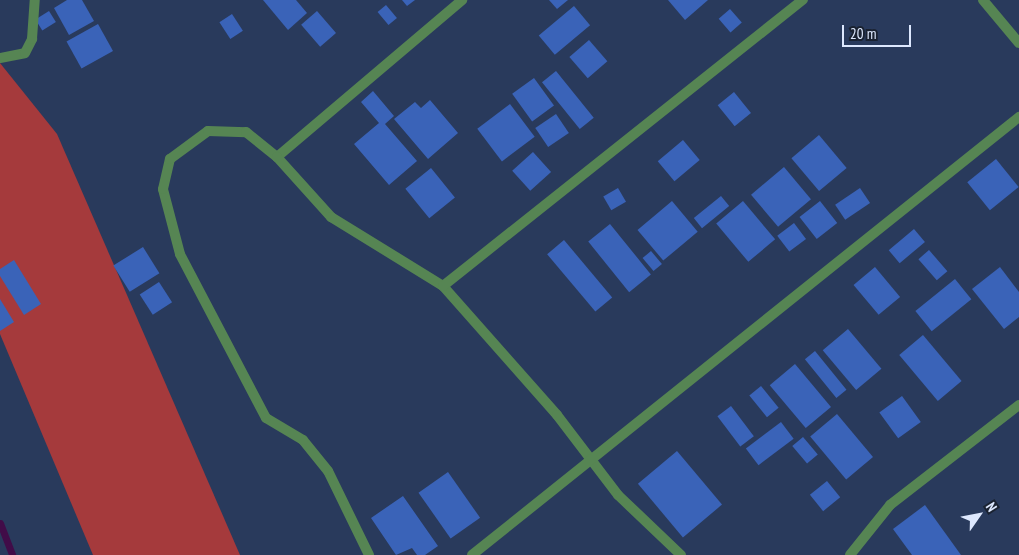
<!DOCTYPE html>
<style>
body{margin:0}
#map{position:relative;width:1019px;height:555px;overflow:hidden;background:#293a5c;font-family:"PT Sans Narrow",sans-serif}
div>[style]{position:absolute}
[style*='--x']{left:calc(var(--x)*1px);top:calc(var(--y)*1px);width:calc(var(--w)*1px);rotate:calc(var(--a)*1deg)}
.forest>*{inset:0;background:#a53a3c}
.stream>*{height:7px;margin:-3.5px;padding:0 3.5px;transform-origin:3.5px;border-radius:3.5px;background:#410c48}
.building>*{inset:0;background:#3a63b8;transform-origin:0 0}
.minor>*{height:10px;margin:-5px;padding:0 5px;transform-origin:5px;border-radius:5px;background:#568553}
span{translate:-50% -50%;white-space:nowrap;text-align:center;line-height:1.15;-webkit-text-stroke:4px #1a2231;paint-order:stroke}
.north{position:absolute;left:954px;top:490px;width:50px;height:50px;-webkit-text-stroke:4px #1a2231;paint-order:stroke;rotate:57deg;font-size:14px;font-weight:700;line-height:20px;text-align:center;color:#dde8fe}
.north::after{content:'';display:block;margin:auto;width:18px;height:22px;background:#dde8fe;clip-path:polygon(50% 0,100% 100%,50% 72%,0 100%)}
.scale{position:absolute;left:842px;top:25px;width:69px;height:22px;box-sizing:border-box;border:2px solid #dde8fe;border-top:0;padding-left:6px;font-size:15px;line-height:18px;white-space:nowrap;color:#dde8fe;-webkit-text-stroke:4px #1a2231;paint-order:stroke}
</style>
<div id="map">
<div class="forest">
<i style="clip-path:polygon(0 63px,57px 134px,240px 555px,93px 555px,0 334px)"></i>
</div>
<div class="stream">
<i style="--x:0;--y:523;--w:34;--a:69"></i>
</div>
<div class="building">
<i style="clip-path:polygon(67px 0,82px 0,94px 21px,69px 35px,54px 8px)"></i>
<i style="clip-path:polygon(263px 0,296px 0,307px 13px,288px 30px)"></i>
<i style="clip-path:polygon(402px 0,415px 0,407px 6px)"></i>
<i style="clip-path:polygon(549px 0,568px 0,557px 9px)"></i>
<i style="clip-path:polygon(668px 0,708px 0,685px 20px)"></i>
<i style="left:386px;top:5px;width:17px;height:11px;rotate:50deg"></i>
<i style="left:574px;top:6px;width:25px;height:46px;rotate:50deg"></i>
<i style="left:730px;top:9px;width:18px;height:15px;rotate:49deg"></i>
<i style="left:49px;top:11px;width:13px;height:16px;rotate:58deg"></i>
<i style="left:317px;top:11px;width:29px;height:21px;rotate:49deg"></i>
<i style="left:232px;top:14px;width:20px;height:15px;rotate:57deg"></i>
<i style="left:98px;top:24px;width:31px;height:36px;rotate:61deg"></i>
<i style="left:589px;top:40px;width:28px;height:26px;rotate:49deg"></i>
<i style="left:556px;top:71px;width:60px;height:18px;rotate:51deg"></i>
<i style="left:534px;top:78px;width:34px;height:27px;rotate:54deg"></i>
<i style="clip-path:polygon(373px 91px,394px 116px,385px 124px,417px 161px,389px 185px,354px 144px,379px 123px,361px 102px)"></i>
<i style="left:734px;top:92px;width:27px;height:21px;rotate:51deg"></i>
<i style="clip-path:polygon(430px 100px,458px 133px,428px 159px,394px 119px,415px 102px,421px 108px)"></i>
<i style="left:510px;top:104px;width:41px;height:41px;rotate:53deg"></i>
<i style="left:556px;top:114px;width:23px;height:25px;rotate:56deg"></i>
<i style="left:819px;top:135px;width:43px;height:36px;rotate:50deg"></i>
<i style="left:683px;top:140px;width:26px;height:33px;rotate:50deg"></i>
<i style="left:533px;top:152px;width:27px;height:28px;rotate:48deg"></i>
<i style="left:996px;top:159px;width:36px;height:37px;rotate:51deg"></i>
<i style="left:784px;top:167px;width:42px;height:43px;rotate:50deg"></i>
<i style="left:431px;top:168px;width:38px;height:33px;rotate:51deg"></i>
<i style="left:618px;top:188px;width:16px;height:17px;rotate:60deg"></i>
<i style="left:860px;top:188px;width:18px;height:30px;rotate:56deg"></i>
<i style="left:721px;top:196px;width:13px;height:35px;rotate:51deg"></i>
<i style="left:672px;top:201px;width:40px;height:45px;rotate:50deg"></i>
<i style="left:743px;top:201px;width:50px;height:35px;rotate:50deg"></i>
<i style="left:820px;top:201px;width:28px;height:26px;rotate:52deg"></i>
<i style="left:794px;top:223px;width:20px;height:21px;rotate:53deg"></i>
<i style="left:610px;top:224px;width:65px;height:28px;rotate:51deg"></i>
<i style="left:914px;top:229px;width:17px;height:33px;rotate:50deg"></i>
<i style="left:564px;top:240px;width:75px;height:22px;rotate:50deg"></i>
<i style="left:143px;top:247px;width:31px;height:35px;rotate:58deg"></i>
<i style="left:929px;top:250px;width:28px;height:14px;rotate:49deg"></i>
<i style="left:651px;top:251px;width:17px;height:11px;rotate:50deg"></i>
<i style="clip-path:polygon(14px 260px,41px 304px,24px 315px,0 276px,0 269px)"></i>
<i style="left:875px;top:267px;width:39px;height:28px;rotate:50deg"></i>
<i style="clip-path:polygon(1000px 267px,1019px 292px,1019px 317px,1004px 329px,972px 289px)"></i>
<i style="left:955px;top:279px;width:26px;height:51px;rotate:51deg"></i>
<i style="left:159px;top:282px;width:24px;height:23px;rotate:57deg"></i>
<i style="clip-path:polygon(0 299px,14px 322px,0 331px)"></i>
<i style="left:848px;top:329px;width:52px;height:33px;rotate:50deg"></i>
<i style="left:923px;top:335px;width:60px;height:31px;rotate:50deg"></i>
<i style="left:815px;top:351px;width:50px;height:13px;rotate:51deg"></i>
<i style="left:795px;top:364px;width:56px;height:33px;rotate:50deg"></i>
<i style="left:761px;top:386px;width:28px;height:15px;rotate:51deg"></i>
<i style="left:902px;top:396px;width:32px;height:28px;rotate:54deg"></i>
<i style="left:731px;top:406px;width:38px;height:17px;rotate:53deg"></i>
<i style="left:837px;top:414px;width:56px;height:35px;rotate:50deg"></i>
<i style="left:781px;top:422px;width:21px;height:44px;rotate:53deg"></i>
<i style="left:803px;top:437px;width:23px;height:14px;rotate:50deg"></i>
<i style="left:677px;top:451px;width:70px;height:51px;rotate:50deg"></i>
<i style="left:448px;top:472px;width:56px;height:36px;rotate:55deg"></i>
<i style="left:827px;top:481px;width:21px;height:22px;rotate:51deg"></i>
<i style="clip-path:polygon(403px 496px,438px 546px,425px 555px,417px 555px,412px 548px,396px 555px,371px 518px)"></i>
<i style="clip-path:polygon(925px 505px,961px 555px,912px 555px,893px 529px)"></i>
</div>
<div class="minor">
<i style="--x:983;--y:0;--w:56;--a:50.1"></i>
<i style="--x:0;--y:58;--w:25;--a:-11"></i>
<i style="--x:25;--y:53;--w:16;--a:-63"></i>
<i style="--x:32;--y:39;--w:39;--a:-86"></i>
<i style="--x:277;--y:157;--w:243;--a:-40.3"></i>
<i style="--x:443;--y:286;--w:172;--a:48.5"></i>
<i style="--x:557;--y:415;--w:101;--a:52.7"></i>
<i style="--x:618;--y:495;--w:87;--a:43.6"></i>
<i style="--x:369;--y:555;--w:93;--a:-116"></i>
<i style="--x:328;--y:471;--w:40;--a:-129"></i>
<i style="--x:303;--y:440;--w:43;--a:-149.3"></i>
<i style="--x:266;--y:418;--w:185;--a:-117.7"></i>
<i style="--x:180;--y:254;--w:67;--a:-104.7"></i>
<i style="--x:163;--y:189;--w:31;--a:-77"></i>
<i style="--x:170;--y:159;--w:47;--a:-36.4"></i>
<i style="--x:208;--y:131;--w:38;--a:2"></i>
<i style="--x:246;--y:132;--w:40;--a:39"></i>
<i style="--x:277;--y:157;--w:81;--a:48"></i>
<i style="--x:331;--y:217;--w:132;--a:31.6"></i>
<i style="--x:443;--y:286;--w:460;--a:-38.5"></i>
<i style="--x:472;--y:555;--w:701;--a:-38.69"></i>
<i style="--x:850;--y:555;--w:64;--a:-51.3"></i>
<i style="--x:890;--y:505;--w:163;--a:-37.8"></i>
</div>
<div class="north">N</div>
<div class="scale">20 m</div>
</div>
